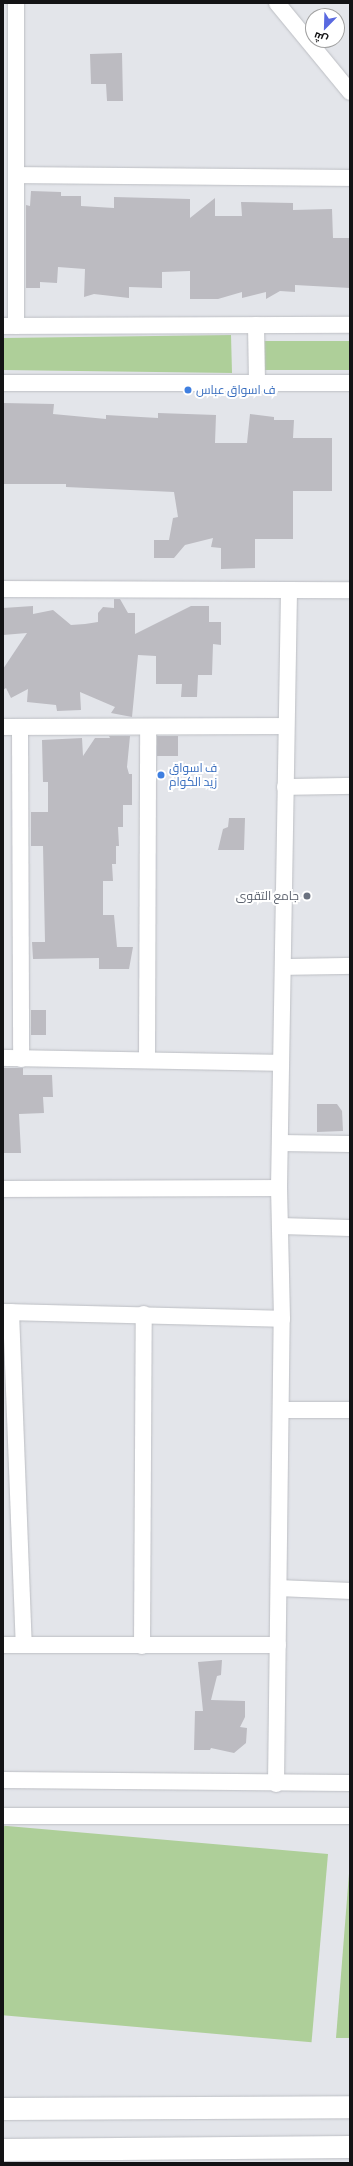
<!DOCTYPE html>
<meta charset="utf-8">
<style>
body{margin:0}
#map{position:relative;width:353px;height:2166px;overflow:hidden;background:#e3e5ea;font-family:Barlow,Cairo,sans-serif}
div>[style]{position:absolute}
[style*='--x']{left:calc(var(--x)*1px);top:calc(var(--y)*1px);width:calc(var(--w)*1px);rotate:calc(var(--a)*1deg)}
.green>*{inset:0;background:#aecf99;transform-origin:0 0}
.building>*{inset:0;background:#bcbbc1;transform-origin:0 0}
.roads{filter:drop-shadow(0 0 1px #bcbec3) drop-shadow(0 0 1px #bcbec3)}
.minor>*{height:16px;margin:-8px;padding:0 8px;transform-origin:8px;border-radius:8px;background:#fff}
.secondary>*{height:22px;margin:-11px;padding:0 11px;transform-origin:11px;border-radius:11px;background:#fff}
.dots>*{width:11px;height:11px;translate:-50% -50%;box-sizing:border-box;border:2px solid #fff;border-radius:50%}
span{translate:-50% -50%;white-space:nowrap;text-align:center;line-height:1.15;-webkit-text-stroke:4px #fff;paint-order:stroke}
.shop-label{font-size:12px;color:#366cbe}
.left{translate:0 -50%;text-align:left}
.worship-label{font-size:12px;color:#5b616d}
.right{translate:-100% -50%;text-align:right}
.frame{position:absolute;inset:0;border:4px solid #131315;pointer-events:none}
.north{position:absolute;left:305px;top:8px;width:40px;height:40px;box-sizing:border-box;background:#fff;border:1px solid #a1a1a1;border-radius:50%;rotate:203deg;font-size:11px;font-weight:700;line-height:16px;text-align:center;color:#131315}
.north::after{content:'';display:block;margin:auto;width:14px;height:18px;background:#5969e0;clip-path:polygon(50% 0,100% 100%,50% 72%,0 100%)}
</style>
<div id="map">
<div class="green">
<i style="clip-path:polygon(231px 335px,232px 373px,3px 370px,3px 338px)"></i>
<i style="left:264px;top:341px;width:86px;height:29px"></i>
<i style="left:328px;top:1854px;width:189px;height:325px;rotate:95deg"></i>
<i style="clip-path:polygon(350px 1861px,350px 2038px,336px 2038px)"></i>
</div>
<div class="building">
<i style="clip-path:polygon(122px 53px,123px 101px,107px 101px,106px 84px,91px 84px,90px 54px)"></i>
<i style="clip-path:polygon(31px 191px,61px 192px,61px 196px,81px 196px,81px 206px,114px 208px,114px 197px,190px 199px,190px 218px,215px 198px,215px 216px,242px 216px,241px 202px,293px 203px,293px 210px,332px 209px,333px 238px,350px 238px,350px 288px,295px 285px,295px 292px,280px 291px,266px 299px,266px 292px,242px 298px,242px 292px,218px 299px,190px 299px,190px 271px,162px 272px,162px 288px,129px 287px,129px 298px,94px 294px,84px 297px,85px 269px,58px 267px,57px 283px,40px 282px,40px 288px,26px 288px,26px 205px,30px 206px)"></i>
<i style="clip-path:polygon(3px 403px,54px 404px,53px 414px,106px 419px,106px 415px,158px 418px,158px 413px,216px 415px,215px 443px,247px 443px,250px 414px,274px 417px,274px 420px,294px 420px,293px 438px,332px 438px,332px 491px,293px 491px,293px 539px,255px 539px,255px 568px,221px 569px,221px 548px,211px 547px,213px 538px,185px 545px,174px 558px,154px 558px,154px 540px,169px 540px,173px 518px,178px 517px,174px 492px,66px 487px,66px 484px,3px 484px)"></i>
<i style="clip-path:polygon(114px 599px,120px 599px,128px 613px,135px 613px,135px 634px,191px 606px,209px 606px,209px 622px,221px 622px,221px 645px,213px 644px,212px 675px,198px 675px,197px 697px,181px 697px,182px 684px,156px 684px,156px 656px,138px 655px,132px 717px,111px 713px,115px 707px,80px 692px,81px 710px,57px 711px,56px 705px,27px 702px,28px 689px,11px 698px,6px 688px,3px 690px,3px 669px,27px 633px,3px 635px,3px 608px,33px 606px,33px 614px,53px 610px,71px 625px,85px 624px,98px 622px,98px 613px,103px 607px,114px 608px)"></i>
<i style="clip-path:polygon(109px 736px,130px 736px,127px 767px,129px 774px,132px 774px,132px 805px,123px 805px,123px 827px,118px 827px,119px 846px,116px 846px,116px 864px,112px 864px,113px 881px,103px 881px,103px 915px,114px 915px,117px 947px,133px 947px,129px 969px,99px 969px,99px 958px,33px 959px,32px 942px,45px 942px,43px 846px,31px 846px,31px 812px,48px 812px,48px 782px,43px 782px,42px 740px,82px 738px,83px 756px,95px 738px,110px 738px)"></i>
<i style="left:157px;top:736px;width:21px;height:20px"></i>
<i style="clip-path:polygon(229px 818px,245px 818px,244px 850px,218px 850px,223px 829px,228px 827px)"></i>
<i style="left:31px;top:1010px;width:15px;height:25px"></i>
<i style="clip-path:polygon(3px 1068px,23px 1068px,23px 1075px,52px 1075px,53px 1097px,43px 1097px,44px 1113px,19px 1114px,21px 1153px,3px 1153px)"></i>
<i style="clip-path:polygon(317px 1104px,337px 1104px,342px 1111px,343px 1131px,317px 1132px)"></i>
<i style="clip-path:polygon(222px 1660px,221px 1675px,217px 1676px,211px 1700px,245px 1701px,245px 1717px,240px 1727px,247px 1728px,246px 1743px,234px 1753px,211px 1748px,210px 1750px,194px 1750px,195px 1711px,203px 1711px,198px 1662px)"></i>
</div>
<div class="roads">
<div class="minor">
<i style="--x:16;--y:3;--w:323;--a:90"></i>
<i style="--x:277;--y:3;--w:115;--a:50.6"></i>
<i style="--x:16;--y:175;--w:334;--a:0.5"></i>
<i style="--x:256;--y:325;--w:58;--a:89"></i>
<i style="--x:3;--y:326;--w:347;--a:-0.2"></i>
<i style="--x:3;--y:383;--w:347;--a:0"></i>
<i style="--x:3;--y:589;--w:347;--a:0.2"></i>
<i style="--x:3;--y:727;--w:283;--a:-0.2"></i>
<i style="--x:20;--y:727;--w:332;--a:89.8"></i>
<i style="--x:285;--y:787;--w:65;--a:-0.9"></i>
<i style="--x:284;--y:967;--w:66;--a:-0.9"></i>
<i style="--x:3;--y:1058;--w:278;--a:1"></i>
<i style="--x:147;--y:1060;--w:332;--a:-89.8"></i>
<i style="--x:280;--y:1143;--w:70;--a:0.8"></i>
<i style="--x:3;--y:1189;--w:276;--a:-0.2"></i>
<i style="--x:280;--y:1226;--w:70;--a:1.6"></i>
<i style="--x:3;--y:1312;--w:279;--a:1.4"></i>
<i style="--x:11;--y:1312;--w:333;--a:87.8"></i>
<i style="--x:281;--y:1410;--w:69;--a:0"></i>
<i style="--x:279;--y:1588;--w:71;--a:2.4"></i>
<i style="--x:3;--y:1645;--w:275;--a:0"></i>
<i style="--x:142;--y:1646;--w:332;--a:-89.7"></i>
<i style="--x:3;--y:1780;--w:347;--a:0.5"></i>
<i style="--x:276;--y:1784;--w:465;--a:-89.3"></i>
<i style="--x:282;--y:1319;--w:131;--a:-91.3"></i>
<i style="--x:279;--y:1188;--w:598;--a:-89.04"></i>
<i style="--x:3;--y:1816;--w:347;--a:0"></i>
</div>
<div class="secondary">
<i style="--x:3;--y:2109;--w:347;--a:-0.3"></i>
<i style="--x:3;--y:2150;--w:347;--a:-0.5"></i>
</div>
</div>
<div class="dots">
<i style="left:188px;top:390px;background:#3f7fe0"></i>
<i style="left:161px;top:775px;background:#3f7fe0"></i>
<i style="left:307px;top:896px;background:#6b7280"></i>
</div>
<div class="shop-label">
<span class="left" style="left:196px;top:390px">ف اسواق عباس</span>
<span class="left" style="left:169px;top:775px">ف اسواق<br>زيد الكوام</span>
</div>
<div class="worship-label">
<span class="right" style="left:299px;top:896px">جامع التقوى</span>
</div>
<div class="frame"></div>
<div class="north">ش</div>
</div>
